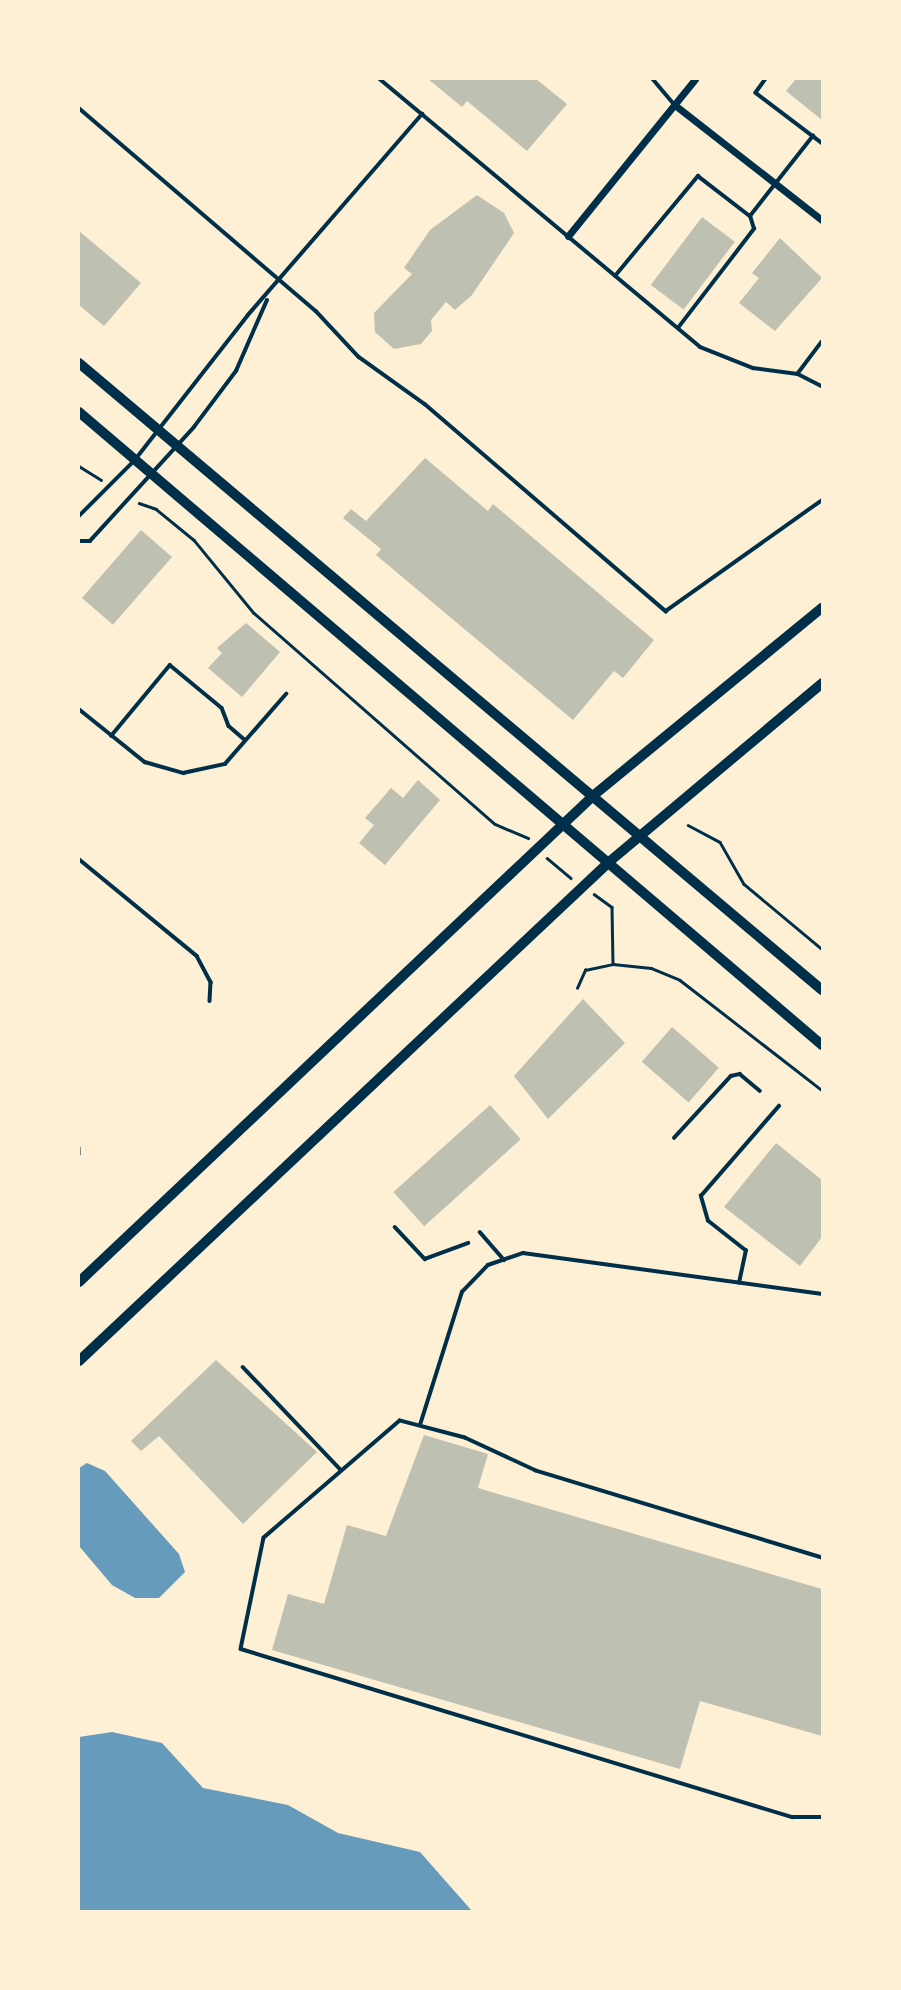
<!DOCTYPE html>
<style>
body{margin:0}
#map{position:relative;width:901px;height:1990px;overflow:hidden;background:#fdf0d5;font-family:"Exo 2",sans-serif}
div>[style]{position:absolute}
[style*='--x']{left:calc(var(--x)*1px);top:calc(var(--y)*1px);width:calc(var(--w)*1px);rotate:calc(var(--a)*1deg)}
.water>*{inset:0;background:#669bbc}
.building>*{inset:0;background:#bec0b2;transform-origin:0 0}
.path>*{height:2.5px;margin:-1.25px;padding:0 1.25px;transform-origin:1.25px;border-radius:1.25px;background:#003049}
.service>*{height:3.5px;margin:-1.75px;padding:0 1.75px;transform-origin:1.75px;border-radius:1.75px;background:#003049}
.minor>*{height:7px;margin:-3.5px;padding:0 3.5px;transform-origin:3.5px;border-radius:3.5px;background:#003049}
.secondary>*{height:10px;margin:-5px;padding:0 5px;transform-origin:5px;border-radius:5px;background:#003049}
.primary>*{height:10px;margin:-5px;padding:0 5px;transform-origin:5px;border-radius:5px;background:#003049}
span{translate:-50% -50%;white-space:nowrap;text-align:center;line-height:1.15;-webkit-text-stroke:6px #fdf0d5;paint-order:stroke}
.frame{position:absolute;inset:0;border:80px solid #fdf0d5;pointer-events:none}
</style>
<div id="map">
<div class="water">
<i style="clip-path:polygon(87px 1463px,105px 1471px,179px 1554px,185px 1572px,159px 1598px,135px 1598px,112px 1585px,79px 1546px,79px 1468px)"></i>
<i style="clip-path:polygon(112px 1732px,162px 1743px,203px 1788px,288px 1805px,338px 1833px,420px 1852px,472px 1911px,79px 1911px,79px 1737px)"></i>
</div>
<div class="building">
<i style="clip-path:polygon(428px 79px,536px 79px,567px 104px,527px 151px,467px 101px,462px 107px)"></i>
<i style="clip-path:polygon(796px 79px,822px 79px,822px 120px,786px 91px)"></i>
<i style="clip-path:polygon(477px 195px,504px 213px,514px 233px,472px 295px,455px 310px,446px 302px,431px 320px,432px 331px,421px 344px,394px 349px,375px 332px,374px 313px,412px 274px,404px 268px,430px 230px)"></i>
<i style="left:702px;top:217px;width:41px;height:85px;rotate:37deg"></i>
<i style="clip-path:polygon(79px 231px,141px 283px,104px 326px,79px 305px)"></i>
<i style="clip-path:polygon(780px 238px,822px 278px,775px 331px,739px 303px,759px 278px,752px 273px)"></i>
<i style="clip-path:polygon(425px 458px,488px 511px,493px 504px,654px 640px,623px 678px,614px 671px,573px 720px,376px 555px,381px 549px,343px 518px,351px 509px,366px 521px)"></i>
<i style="left:141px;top:530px;width:41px;height:90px;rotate:41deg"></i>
<i style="clip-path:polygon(246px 623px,280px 652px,242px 697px,208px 668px,222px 653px,217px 648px)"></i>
<i style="clip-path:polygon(418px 780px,440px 800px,385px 865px,359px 843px,374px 825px,365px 818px,391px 788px,403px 798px)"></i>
<i style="clip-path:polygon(583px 999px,625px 1043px,548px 1119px,514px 1076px)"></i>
<i style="left:672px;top:1027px;width:62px;height:46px;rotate:41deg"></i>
<i style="left:490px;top:1105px;width:46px;height:130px;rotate:48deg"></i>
<i style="clip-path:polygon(776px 1143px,822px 1180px,822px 1237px,800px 1266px,724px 1207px)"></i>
<i style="clip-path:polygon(216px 1360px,317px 1452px,243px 1524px,159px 1436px,141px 1451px,131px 1441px)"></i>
<i style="clip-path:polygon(424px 1435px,488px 1454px,478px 1488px,822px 1589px,822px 1736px,700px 1701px,680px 1769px,272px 1650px,288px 1594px,324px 1604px,347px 1525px,386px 1536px)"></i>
</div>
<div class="path">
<i style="--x:79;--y:466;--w:26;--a:32"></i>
<i style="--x:139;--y:503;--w:18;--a:19"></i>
<i style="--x:156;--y:509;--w:49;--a:39.2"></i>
<i style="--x:194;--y:540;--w:94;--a:50.6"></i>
<i style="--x:254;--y:613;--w:320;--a:41.2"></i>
<i style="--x:495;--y:824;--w:36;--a:23"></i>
<i style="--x:688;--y:825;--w:36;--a:28"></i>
<i style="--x:720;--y:842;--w:48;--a:60.3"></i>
<i style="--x:744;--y:884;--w:102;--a:39.8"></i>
<i style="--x:547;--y:858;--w:31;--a:40"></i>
<i style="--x:594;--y:894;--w:22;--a:36"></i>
<i style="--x:612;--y:907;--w:57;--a:89"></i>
<i style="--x:613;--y:964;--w:38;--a:6"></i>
<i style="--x:651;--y:968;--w:31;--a:22"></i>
<i style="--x:680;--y:980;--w:180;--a:37.8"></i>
<i style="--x:577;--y:988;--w:20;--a:-66"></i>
<i style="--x:585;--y:970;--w:29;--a:-12"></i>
</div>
<div class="service">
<i style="--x:380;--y:79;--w:417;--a:39.9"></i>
<i style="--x:700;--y:347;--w:57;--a:21.6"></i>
<i style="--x:753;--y:368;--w:45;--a:7.6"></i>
<i style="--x:653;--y:79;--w:34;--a:50"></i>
<i style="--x:766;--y:79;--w:17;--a:126"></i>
<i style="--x:756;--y:93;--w:83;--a:37.1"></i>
<i style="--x:79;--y:108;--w:312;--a:40.6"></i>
<i style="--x:316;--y:311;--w:63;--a:46.9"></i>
<i style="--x:359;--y:357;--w:81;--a:35.5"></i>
<i style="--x:425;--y:404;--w:318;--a:40.7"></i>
<i style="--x:666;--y:611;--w:191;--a:-35.4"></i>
<i style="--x:615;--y:276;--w:130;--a:-50.3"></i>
<i style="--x:698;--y:176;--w:66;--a:37.6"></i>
<i style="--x:678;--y:328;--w:125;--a:-52.5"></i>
<i style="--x:754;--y:229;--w:14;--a:-107"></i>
<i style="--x:750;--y:216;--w:102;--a:-51.8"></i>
<i style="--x:822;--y:342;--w:40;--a:127"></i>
<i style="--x:798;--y:374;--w:27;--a:27"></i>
<i style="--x:79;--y:516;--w:78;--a:-45"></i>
<i style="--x:134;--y:461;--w:185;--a:-52"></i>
<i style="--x:248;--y:315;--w:266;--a:-49.1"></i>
<i style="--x:79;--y:541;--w:11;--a:0"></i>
<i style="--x:90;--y:541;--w:154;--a:-47.6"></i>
<i style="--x:194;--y:427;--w:70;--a:-53.1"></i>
<i style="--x:236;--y:371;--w:77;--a:-66.4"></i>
<i style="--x:79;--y:709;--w:85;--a:38.8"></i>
<i style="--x:145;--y:762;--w:40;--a:16"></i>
<i style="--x:183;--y:773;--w:43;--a:-12.1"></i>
<i style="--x:225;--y:764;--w:93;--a:-48.9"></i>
<i style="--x:111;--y:736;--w:92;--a:-50.3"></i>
<i style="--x:170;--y:665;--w:67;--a:39.6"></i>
<i style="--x:222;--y:708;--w:19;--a:69"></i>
<i style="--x:229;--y:726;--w:21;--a:41"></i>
<i style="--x:79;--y:859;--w:153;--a:39.4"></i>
<i style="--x:197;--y:956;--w:30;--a:62"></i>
<i style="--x:211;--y:982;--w:19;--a:93"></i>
<i style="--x:674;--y:1138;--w:84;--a:-47.4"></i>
<i style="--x:731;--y:1076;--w:9;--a:-13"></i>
<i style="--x:740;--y:1074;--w:26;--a:40"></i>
<i style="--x:79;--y:1148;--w:6;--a:90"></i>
<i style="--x:395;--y:1227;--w:44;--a:46.8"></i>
<i style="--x:425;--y:1259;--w:46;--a:-20.4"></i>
<i style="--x:480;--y:1232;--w:37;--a:49"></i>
<i style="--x:739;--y:1283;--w:33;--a:-78"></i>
<i style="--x:746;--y:1251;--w:48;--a:-141.7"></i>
<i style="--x:708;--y:1221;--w:26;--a:-106"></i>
<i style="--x:701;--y:1196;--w:119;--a:-49.1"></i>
<i style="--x:243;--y:1367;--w:141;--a:46.4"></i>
<i style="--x:420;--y:1425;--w:139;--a:-72.5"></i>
<i style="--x:462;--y:1292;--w:37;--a:-46"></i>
<i style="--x:488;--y:1265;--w:37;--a:-19"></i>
<i style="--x:523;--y:1253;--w:302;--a:7.8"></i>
<i style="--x:822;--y:1558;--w:299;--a:-163.1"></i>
<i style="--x:536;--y:1471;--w:78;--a:-155.1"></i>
<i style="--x:465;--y:1438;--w:67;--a:-165.3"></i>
<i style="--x:400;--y:1421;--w:179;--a:139.3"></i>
<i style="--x:264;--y:1538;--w:113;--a:101.7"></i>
<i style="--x:241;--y:1649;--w:576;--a:16.96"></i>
<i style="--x:792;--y:1817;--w:30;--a:0"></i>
</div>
<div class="minor">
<i style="--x:676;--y:106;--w:185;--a:38"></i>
<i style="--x:568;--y:236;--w:202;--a:-51"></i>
</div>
<div class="secondary">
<i style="--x:79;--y:363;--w:972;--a:40.16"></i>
<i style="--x:79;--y:412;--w:976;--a:40.43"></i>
</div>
<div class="primary">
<i style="--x:79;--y:1282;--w:709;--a:-43.4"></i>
<i style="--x:594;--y:795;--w:295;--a:-39.4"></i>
<i style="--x:79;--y:1361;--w:728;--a:-43.27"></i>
<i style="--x:609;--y:862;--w:278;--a:-40"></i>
</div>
<div class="frame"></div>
</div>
